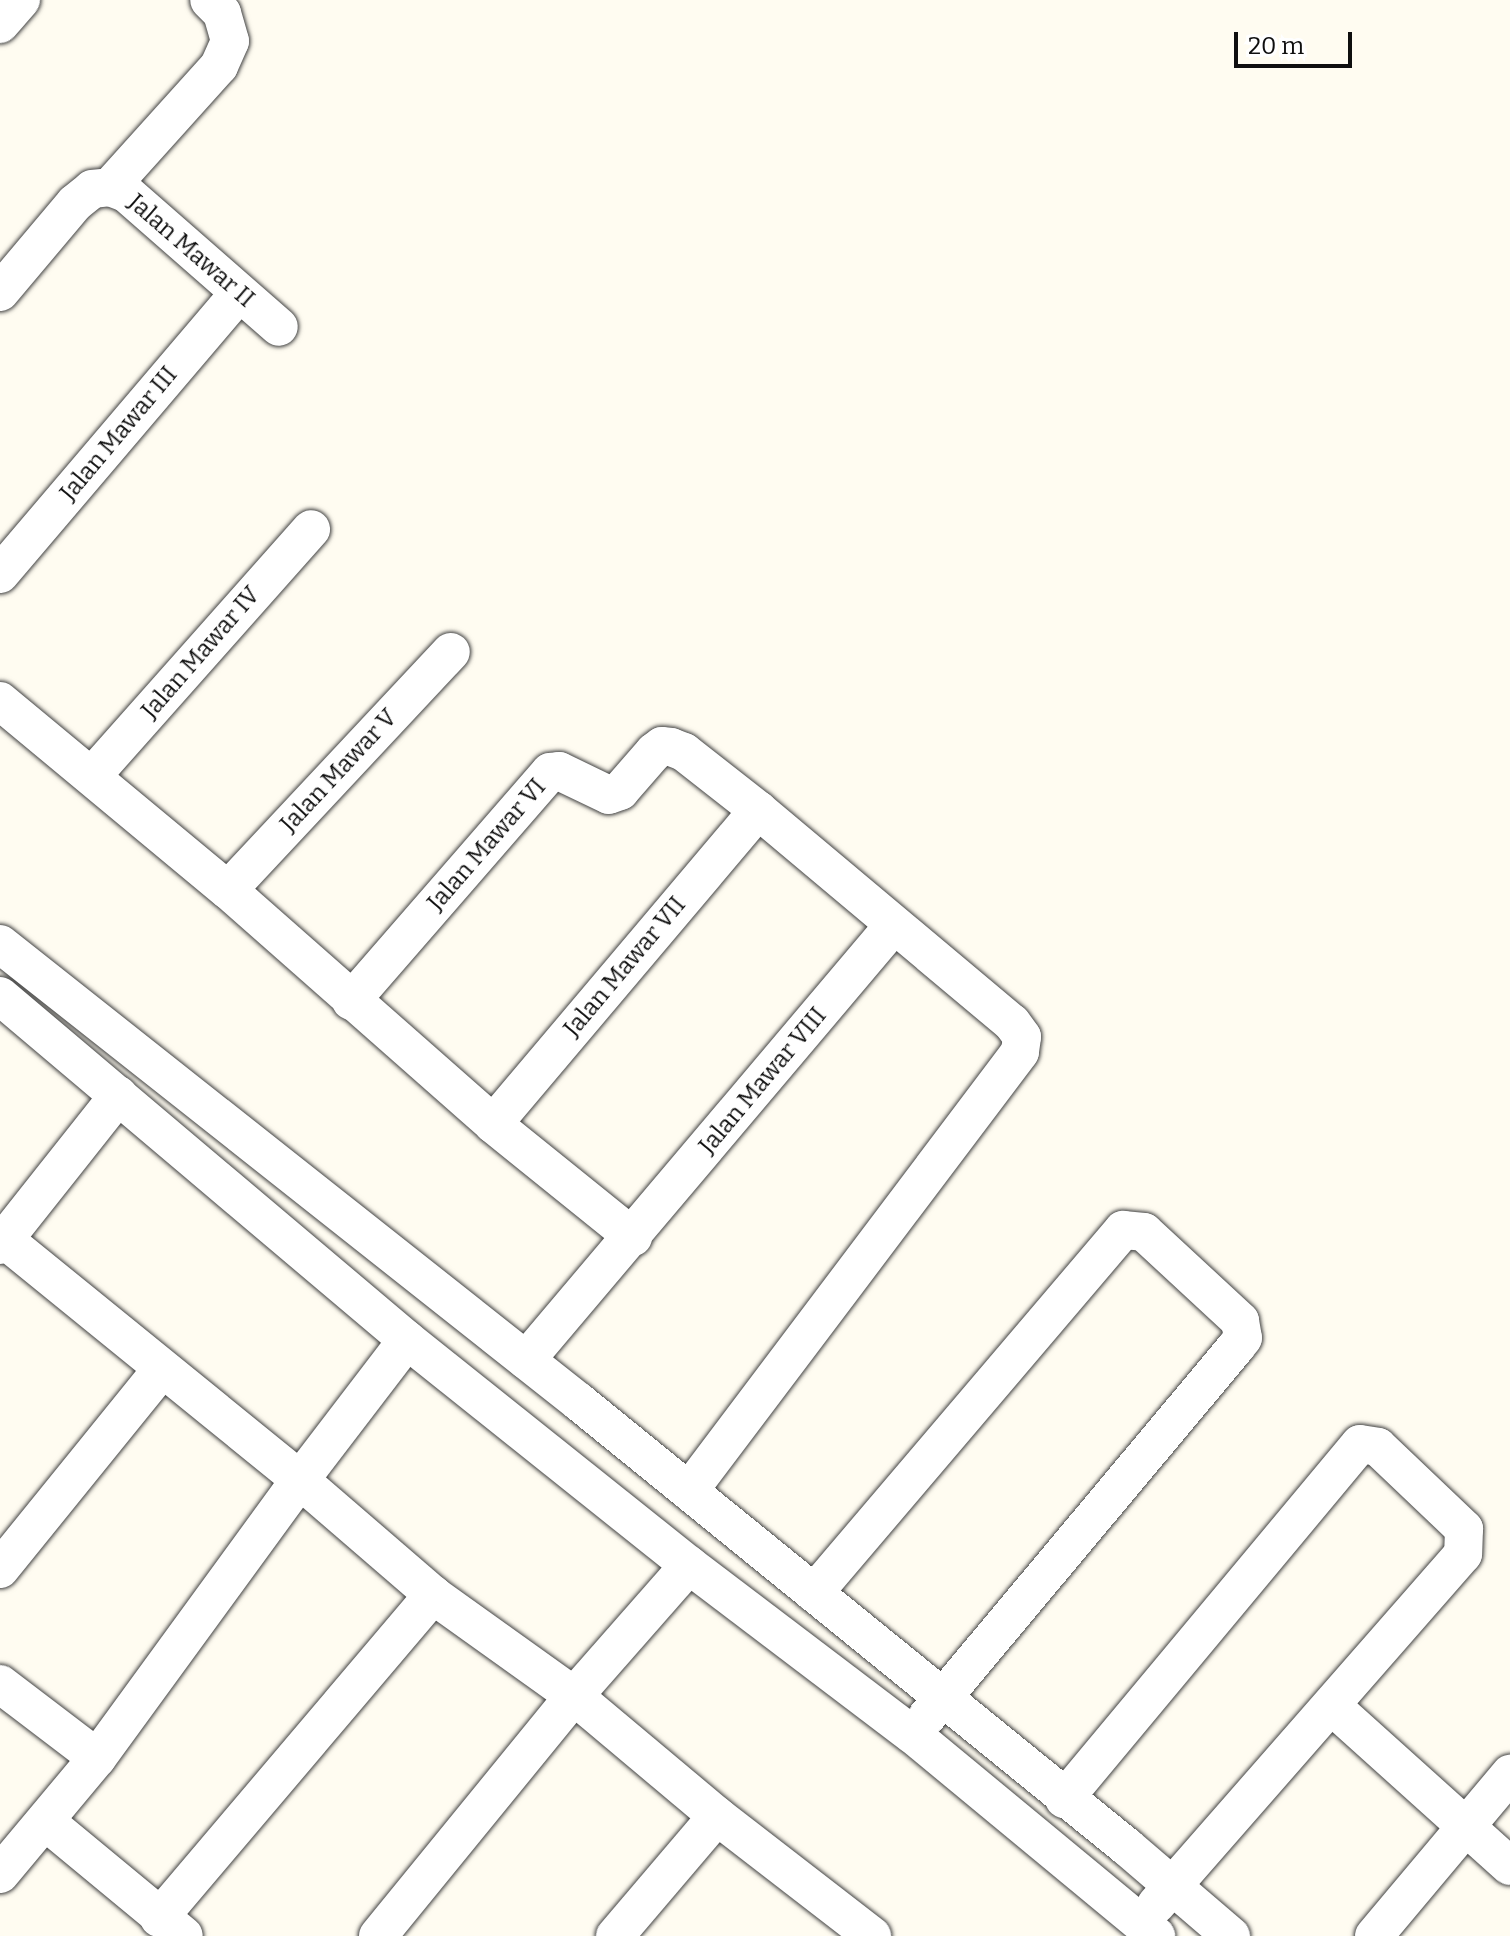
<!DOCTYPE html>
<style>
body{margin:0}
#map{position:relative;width:1510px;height:1936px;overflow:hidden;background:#fffcf1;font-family:Bitter,serif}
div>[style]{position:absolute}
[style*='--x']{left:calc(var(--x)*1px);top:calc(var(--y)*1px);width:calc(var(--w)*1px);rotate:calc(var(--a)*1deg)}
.roads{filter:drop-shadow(0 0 2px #424242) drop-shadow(0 0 2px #424242)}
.minor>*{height:38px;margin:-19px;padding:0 19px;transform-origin:19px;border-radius:19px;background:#fff}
span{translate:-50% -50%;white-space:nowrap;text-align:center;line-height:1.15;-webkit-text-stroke:8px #fff;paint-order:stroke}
.street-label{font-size:24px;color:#0f0f0f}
.scale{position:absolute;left:1234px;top:32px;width:118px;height:36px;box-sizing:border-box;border:4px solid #0f0f0f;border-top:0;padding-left:10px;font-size:24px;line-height:28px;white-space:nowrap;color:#0f0f0f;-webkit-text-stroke:6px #fff;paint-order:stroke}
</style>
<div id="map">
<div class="roads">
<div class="minor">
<i style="--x:0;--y:24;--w:32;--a:-49"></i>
<i style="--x:110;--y:187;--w:163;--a:-48"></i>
<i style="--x:219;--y:66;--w:27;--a:-66"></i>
<i style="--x:230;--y:41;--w:29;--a:-106"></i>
<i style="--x:222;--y:13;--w:18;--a:-135"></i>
<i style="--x:0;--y:292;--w:116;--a:-49.9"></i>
<i style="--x:75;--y:203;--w:22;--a:-39"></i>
<i style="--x:92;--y:189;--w:18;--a:-6"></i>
<i style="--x:110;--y:187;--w:17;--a:21"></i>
<i style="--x:126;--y:193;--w:203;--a:41.2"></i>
<i style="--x:0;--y:574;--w:367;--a:-49.6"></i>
<i style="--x:0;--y:701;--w:296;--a:39.7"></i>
<i style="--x:228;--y:890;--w:354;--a:41.4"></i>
<i style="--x:493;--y:1124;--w:180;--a:38.9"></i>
<i style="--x:92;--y:776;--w:330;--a:-48.4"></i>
<i style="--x:228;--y:890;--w:326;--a:-46.9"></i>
<i style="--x:0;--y:944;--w:738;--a:38.34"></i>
<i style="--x:579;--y:1402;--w:706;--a:39.08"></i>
<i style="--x:1127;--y:1847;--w:137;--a:40.6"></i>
<i style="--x:0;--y:996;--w:533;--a:40.2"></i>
<i style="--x:407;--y:1340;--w:361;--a:38.6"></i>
<i style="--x:689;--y:1565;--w:280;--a:37.2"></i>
<i style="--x:912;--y:1734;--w:317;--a:39.6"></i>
<i style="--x:351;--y:1001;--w:303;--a:-49"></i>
<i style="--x:550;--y:772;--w:9;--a:-6"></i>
<i style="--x:559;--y:771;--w:55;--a:25.6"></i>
<i style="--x:609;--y:795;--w:12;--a:-20"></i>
<i style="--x:620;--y:791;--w:52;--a:-48.9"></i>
<i style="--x:654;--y:752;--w:10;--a:-37"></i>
<i style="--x:662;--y:746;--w:9;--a:6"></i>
<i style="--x:671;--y:747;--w:14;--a:21"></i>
<i style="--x:684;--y:752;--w:94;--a:38.1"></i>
<i style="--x:758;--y:810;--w:331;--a:40"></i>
<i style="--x:1012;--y:1023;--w:17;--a:54"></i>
<i style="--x:1022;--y:1037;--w:15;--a:98"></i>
<i style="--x:1020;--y:1052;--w:550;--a:127.02"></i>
<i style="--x:493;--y:1124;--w:411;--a:-49.8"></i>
<i style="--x:0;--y:1236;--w:387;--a:39.1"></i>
<i style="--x:300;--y:1480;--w:176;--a:40.8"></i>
<i style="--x:433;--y:1595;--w:173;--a:35.6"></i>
<i style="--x:574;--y:1696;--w:187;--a:40"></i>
<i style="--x:717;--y:1816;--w:196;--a:37.7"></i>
<i style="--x:0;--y:1245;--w:191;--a:-51.6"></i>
<i style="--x:526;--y:1360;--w:568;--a:-49.78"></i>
<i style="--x:0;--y:1569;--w:257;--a:-51"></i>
<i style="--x:814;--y:1593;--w:477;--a:-49.6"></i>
<i style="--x:1123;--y:1230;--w:21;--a:5"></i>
<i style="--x:1144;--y:1232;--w:131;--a:42.8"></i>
<i style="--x:1240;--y:1321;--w:17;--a:80"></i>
<i style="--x:1243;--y:1338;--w:11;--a:128"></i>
<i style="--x:1236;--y:1347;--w:482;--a:129.9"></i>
<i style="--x:0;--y:1684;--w:122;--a:37.3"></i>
<i style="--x:1332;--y:1706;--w:239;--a:42"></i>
<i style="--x:1064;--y:1799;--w:462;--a:-50.2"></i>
<i style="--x:1360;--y:1444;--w:18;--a:9"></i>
<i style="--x:1378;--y:1447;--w:119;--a:43.6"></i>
<i style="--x:1464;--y:1529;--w:25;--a:92"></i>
<i style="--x:1463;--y:1554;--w:466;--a:131.2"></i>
<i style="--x:45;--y:1821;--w:180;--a:39.6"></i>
<i style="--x:0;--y:1874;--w:151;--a:-50.1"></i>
<i style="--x:97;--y:1758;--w:344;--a:-53.9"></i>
<i style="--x:300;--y:1480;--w:176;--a:-52.6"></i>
<i style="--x:159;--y:1918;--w:424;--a:-49.7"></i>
<i style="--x:378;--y:1936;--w:310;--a:-50.8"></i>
<i style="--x:574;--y:1696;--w:174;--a:-48.7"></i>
<i style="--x:615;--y:1936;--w:157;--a:-49.6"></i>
<i style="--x:1374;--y:1936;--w:212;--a:-50"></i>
</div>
</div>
<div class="street-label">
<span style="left:191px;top:251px;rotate:41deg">Jalan Mawar II</span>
<span style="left:119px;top:434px;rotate:-50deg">Jalan Mawar III</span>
<span style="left:201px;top:653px;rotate:-49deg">Jalan Mawar IV</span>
<span style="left:339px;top:771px;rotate:-47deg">Jalan Mawar V</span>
<span style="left:487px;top:845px;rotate:-49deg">Jalan Mawar VI</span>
<span style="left:625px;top:967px;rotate:-50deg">Jalan Mawar VII</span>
<span style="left:763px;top:1081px;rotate:-50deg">Jalan Mawar VIII</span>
</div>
<div class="scale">20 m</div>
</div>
